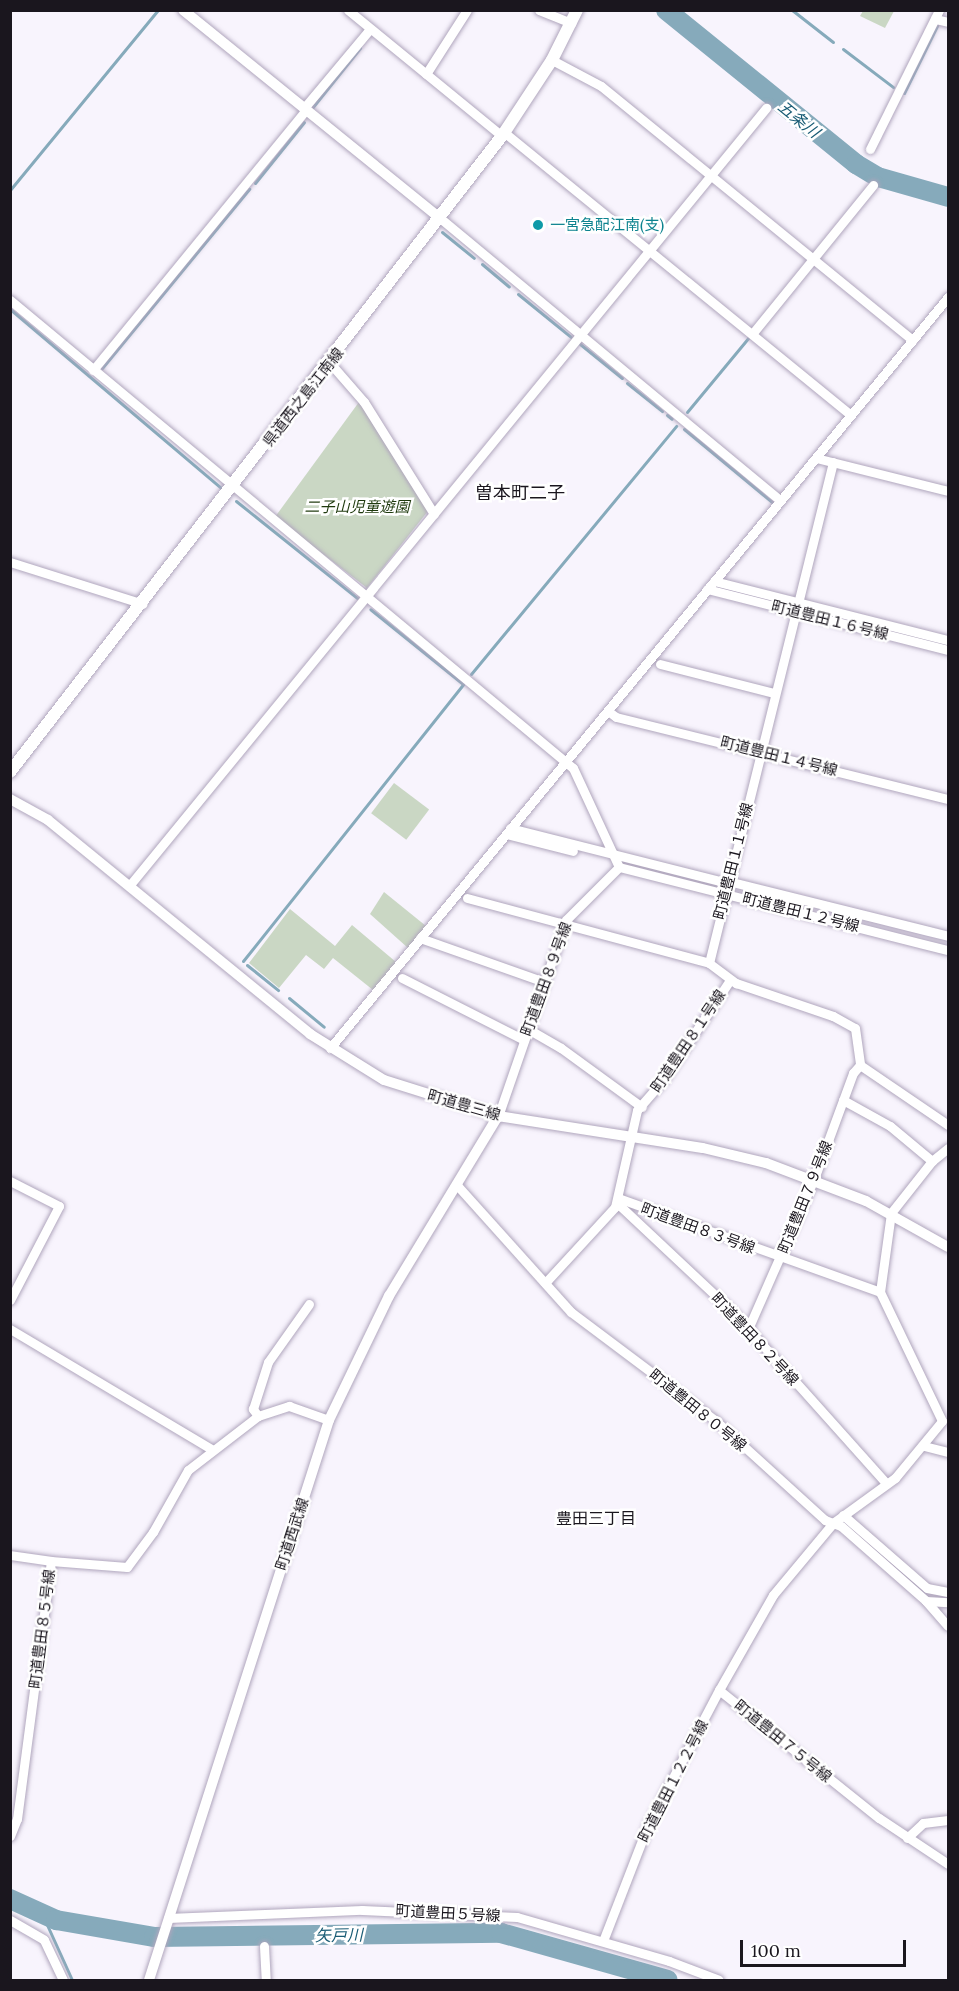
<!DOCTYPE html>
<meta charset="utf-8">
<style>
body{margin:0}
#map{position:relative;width:959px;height:1991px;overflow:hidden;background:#f8f4fd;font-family:Lora,"Noto Sans JP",serif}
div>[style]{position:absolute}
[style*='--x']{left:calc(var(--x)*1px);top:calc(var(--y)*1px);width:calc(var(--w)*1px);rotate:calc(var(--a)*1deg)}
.green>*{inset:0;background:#cad7c4;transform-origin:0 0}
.stream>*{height:3px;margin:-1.5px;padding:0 1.5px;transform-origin:1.5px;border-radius:1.5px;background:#86aabb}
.river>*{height:20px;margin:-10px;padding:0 10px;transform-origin:10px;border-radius:10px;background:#86aabb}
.roads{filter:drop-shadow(0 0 2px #b0a6bd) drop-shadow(0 0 2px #b0a6bd)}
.minor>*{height:9px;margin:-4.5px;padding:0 4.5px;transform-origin:4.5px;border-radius:4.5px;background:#fff}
.tertiary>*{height:10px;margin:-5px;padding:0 5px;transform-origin:5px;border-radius:5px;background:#fff}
.secondary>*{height:12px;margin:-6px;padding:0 6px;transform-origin:6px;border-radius:6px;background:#fff}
.dots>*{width:16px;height:16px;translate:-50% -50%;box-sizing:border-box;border:3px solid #fff;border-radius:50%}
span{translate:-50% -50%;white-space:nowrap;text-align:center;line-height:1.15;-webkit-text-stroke:5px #fff;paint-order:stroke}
.culture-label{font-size:15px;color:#0d838f}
.left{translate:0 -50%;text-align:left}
.street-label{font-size:15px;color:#1a161e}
.park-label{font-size:15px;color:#1e390d;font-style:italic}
.water-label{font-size:16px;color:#195c75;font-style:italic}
.neighbourhood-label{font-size:16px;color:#1a161e}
.quarter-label{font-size:18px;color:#1a161e}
.frame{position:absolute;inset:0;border:12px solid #1a161e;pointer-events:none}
.scale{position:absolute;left:740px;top:1940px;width:166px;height:27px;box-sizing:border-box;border:3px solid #1a161e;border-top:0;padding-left:8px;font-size:18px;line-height:21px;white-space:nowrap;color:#1a161e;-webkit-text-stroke:4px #fff;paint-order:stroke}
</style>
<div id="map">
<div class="green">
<i style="clip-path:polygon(863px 11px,864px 10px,894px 11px,885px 28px,860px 16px)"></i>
<i style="clip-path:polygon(359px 402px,428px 511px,367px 588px,275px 517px)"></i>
<i style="left:394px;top:783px;width:44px;height:38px;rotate:37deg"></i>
<i style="clip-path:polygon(384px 892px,426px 926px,408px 948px,370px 914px)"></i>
<i style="clip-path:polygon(290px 909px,335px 946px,352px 925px,396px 962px,373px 990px,333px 958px,324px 969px,306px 955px,279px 988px,249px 963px)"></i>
</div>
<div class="stream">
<i style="--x:792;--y:10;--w:52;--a:38"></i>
<i style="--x:843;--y:49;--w:63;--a:37.2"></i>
<i style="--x:904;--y:93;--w:75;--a:-63.8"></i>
<i style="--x:312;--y:108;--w:77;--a:-51.3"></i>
<i style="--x:255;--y:183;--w:78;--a:-51.2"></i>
<i style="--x:10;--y:190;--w:233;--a:-50.6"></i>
<i style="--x:442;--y:232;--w:41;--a:39.1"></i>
<i style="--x:482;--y:264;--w:35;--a:40"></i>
<i style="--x:518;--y:294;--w:68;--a:39.1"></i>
<i style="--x:10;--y:309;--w:277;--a:40.3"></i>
<i style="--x:580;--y:344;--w:54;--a:39"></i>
<i style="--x:102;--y:368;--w:232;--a:-50.6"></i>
<i style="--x:627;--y:383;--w:45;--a:38.7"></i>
<i style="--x:687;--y:412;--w:97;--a:-50.4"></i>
<i style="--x:667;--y:415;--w:6;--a:39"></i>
<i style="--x:684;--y:429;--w:114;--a:39.7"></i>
<i style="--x:236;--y:501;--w:155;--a:38.7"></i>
<i style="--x:471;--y:674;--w:322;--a:-50.4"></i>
<i style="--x:243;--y:961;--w:354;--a:-51.5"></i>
<i style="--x:463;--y:684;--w:119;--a:-141.1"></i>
<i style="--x:247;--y:965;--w:40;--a:39"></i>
<i style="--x:289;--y:998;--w:45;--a:39.6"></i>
<i style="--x:43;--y:1916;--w:70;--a:65.6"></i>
</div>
<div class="river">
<i style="--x:666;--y:10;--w:245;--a:39"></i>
<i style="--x:856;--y:164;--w:26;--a:31"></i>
<i style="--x:878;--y:177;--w:73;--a:15.9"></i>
<i style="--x:10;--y:1899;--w:51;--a:24.5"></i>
<i style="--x:56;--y:1920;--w:99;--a:9.8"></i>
<i style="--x:154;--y:1937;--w:347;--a:-0.7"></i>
<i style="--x:501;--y:1933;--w:173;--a:15.7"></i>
</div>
<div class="roads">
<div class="minor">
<i style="--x:348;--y:10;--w:199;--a:39.3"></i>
<i style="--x:539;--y:10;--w:35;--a:22"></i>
<i style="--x:935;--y:19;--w:13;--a:13"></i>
<i style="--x:552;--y:60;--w:55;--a:28"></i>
<i style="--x:601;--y:86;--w:402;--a:39.2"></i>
<i style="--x:426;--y:74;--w:76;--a:-57.4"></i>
<i style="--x:304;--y:108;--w:103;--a:-50.1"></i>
<i style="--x:505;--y:133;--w:445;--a:39.2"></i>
<i style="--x:870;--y:149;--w:155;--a:-63.6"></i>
<i style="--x:440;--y:218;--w:442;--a:39.7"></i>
<i style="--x:10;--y:300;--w:732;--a:39.74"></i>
<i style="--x:573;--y:768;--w:109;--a:65.1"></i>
<i style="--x:619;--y:867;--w:75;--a:135"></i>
<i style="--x:566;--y:920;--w:207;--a:109.1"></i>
<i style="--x:752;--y:334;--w:192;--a:-50.9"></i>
<i style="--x:330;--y:363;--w:52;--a:48.9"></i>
<i style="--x:364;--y:402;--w:132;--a:58"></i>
<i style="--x:93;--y:370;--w:336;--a:-50.7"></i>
<i style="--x:816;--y:458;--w:136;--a:14"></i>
<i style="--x:833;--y:462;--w:516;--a:103.9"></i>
<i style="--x:709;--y:963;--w:34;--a:37"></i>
<i style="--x:736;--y:983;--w:102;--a:18.8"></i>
<i style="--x:833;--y:1016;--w:25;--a:29"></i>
<i style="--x:855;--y:1028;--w:37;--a:82"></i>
<i style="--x:860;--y:1065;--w:107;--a:34.3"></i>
<i style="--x:10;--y:562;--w:139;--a:17.5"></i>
<i style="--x:714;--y:581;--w:241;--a:14.2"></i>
<i style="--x:707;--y:589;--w:249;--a:14.2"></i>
<i style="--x:660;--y:664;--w:118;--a:14.3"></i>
<i style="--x:608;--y:711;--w:10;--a:37"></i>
<i style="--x:616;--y:717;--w:342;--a:13.9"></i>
<i style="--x:510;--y:828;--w:224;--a:14.2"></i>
<i style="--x:506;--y:834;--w:69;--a:14.2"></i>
<i style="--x:619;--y:867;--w:339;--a:14.2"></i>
<i style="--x:728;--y:881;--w:227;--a:14"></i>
<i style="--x:129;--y:886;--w:1006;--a:-50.69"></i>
<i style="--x:467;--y:898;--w:251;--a:15"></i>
<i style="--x:420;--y:938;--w:132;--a:19.5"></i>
<i style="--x:402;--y:978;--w:137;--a:26.9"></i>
<i style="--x:528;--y:1029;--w:38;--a:30"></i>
<i style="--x:561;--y:1048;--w:100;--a:36.1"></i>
<i style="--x:330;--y:1048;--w:973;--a:-50.55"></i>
<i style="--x:843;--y:1100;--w:54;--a:29"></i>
<i style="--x:890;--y:1126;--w:55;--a:39.8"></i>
<i style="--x:948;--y:1148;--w:21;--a:141"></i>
<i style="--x:932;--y:1161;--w:66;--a:128.3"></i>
<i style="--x:891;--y:1213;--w:80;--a:97.9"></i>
<i style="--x:880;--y:1292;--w:143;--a:64.3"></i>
<i style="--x:942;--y:1421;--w:74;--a:129.5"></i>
<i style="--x:895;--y:1478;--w:77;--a:144"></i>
<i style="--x:833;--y:1523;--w:94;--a:129.8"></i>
<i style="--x:773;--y:1595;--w:109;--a:119.6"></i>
<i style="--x:719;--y:1690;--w:205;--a:38.7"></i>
<i style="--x:879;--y:1818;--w:83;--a:33.7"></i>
<i style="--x:10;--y:1181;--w:55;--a:27"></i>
<i style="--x:59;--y:1206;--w:106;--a:117.5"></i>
<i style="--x:456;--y:1184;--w:172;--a:48.1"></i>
<i style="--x:571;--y:1312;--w:180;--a:36.9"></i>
<i style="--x:715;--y:1420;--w:149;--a:42.3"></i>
<i style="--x:825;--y:1520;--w:17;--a:21"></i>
<i style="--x:841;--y:1526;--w:113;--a:41.4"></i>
<i style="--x:926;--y:1601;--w:33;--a:49"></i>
<i style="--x:618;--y:1198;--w:278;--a:19.7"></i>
<i style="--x:617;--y:1203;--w:161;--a:43.2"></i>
<i style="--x:734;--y:1313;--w:228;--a:48.2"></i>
<i style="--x:545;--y:1283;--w:103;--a:-47.4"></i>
<i style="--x:615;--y:1207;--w:99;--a:-77.2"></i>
<i style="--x:637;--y:1110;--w:41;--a:-48.9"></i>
<i style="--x:664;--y:1079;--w:119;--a:-56.3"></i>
<i style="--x:10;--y:1329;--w:236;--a:30.8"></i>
<i style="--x:748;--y:1329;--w:164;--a:-66.3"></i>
<i style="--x:814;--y:1179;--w:113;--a:-69.8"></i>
<i style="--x:853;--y:1073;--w:11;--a:-49"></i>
<i style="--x:258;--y:1416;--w:9;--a:-126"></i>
<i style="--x:253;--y:1409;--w:49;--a:-72.3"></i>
<i style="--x:268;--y:1362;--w:71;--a:-54.7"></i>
<i style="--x:924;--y:1446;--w:25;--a:14"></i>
<i style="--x:843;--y:1515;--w:111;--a:41"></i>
<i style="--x:927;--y:1588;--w:21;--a:11"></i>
<i style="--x:10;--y:1555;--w:41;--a:8.3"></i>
<i style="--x:926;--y:1601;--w:22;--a:3"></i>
<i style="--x:10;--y:1836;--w:18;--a:-68"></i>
<i style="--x:17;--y:1819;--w:260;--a:-82.5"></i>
<i style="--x:51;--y:1561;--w:76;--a:4.5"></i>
<i style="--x:127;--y:1567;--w:44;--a:-53.4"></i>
<i style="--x:153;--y:1532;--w:71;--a:-60.6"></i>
<i style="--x:188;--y:1470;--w:88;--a:-37.6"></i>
<i style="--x:258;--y:1416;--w:33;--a:-18"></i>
<i style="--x:289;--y:1406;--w:42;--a:19.3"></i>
<i style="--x:907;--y:1838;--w:22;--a:-43"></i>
<i style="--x:923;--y:1823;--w:25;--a:-7"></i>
<i style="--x:168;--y:1918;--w:194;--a:-2.4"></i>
<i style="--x:362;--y:1910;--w:155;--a:2.6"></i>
<i style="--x:517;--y:1917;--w:158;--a:16.1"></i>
<i style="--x:669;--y:1961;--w:53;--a:20.8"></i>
<i style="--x:10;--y:1920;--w:39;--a:30"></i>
<i style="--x:44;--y:1940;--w:44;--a:64.6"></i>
<i style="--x:603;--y:1941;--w:124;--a:-68.8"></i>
<i style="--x:648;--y:1825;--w:153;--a:-62.3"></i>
<i style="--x:264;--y:1946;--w:34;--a:87"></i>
</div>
<div class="tertiary">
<i style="--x:183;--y:10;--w:331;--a:39"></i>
<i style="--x:10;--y:799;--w:43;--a:28.9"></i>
<i style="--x:48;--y:820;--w:338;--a:39.2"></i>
<i style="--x:310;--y:1034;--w:87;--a:31.9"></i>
<i style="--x:384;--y:1080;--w:120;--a:17.5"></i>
<i style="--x:498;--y:1116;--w:207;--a:8.9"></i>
<i style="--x:703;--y:1148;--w:65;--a:13.4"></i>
<i style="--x:766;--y:1163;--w:107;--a:20.8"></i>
<i style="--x:866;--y:1201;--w:94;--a:29.3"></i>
<i style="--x:149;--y:1980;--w:588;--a:-72.18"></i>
<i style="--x:329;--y:1420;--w:138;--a:-64.2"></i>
<i style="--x:389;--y:1296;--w:210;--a:-58.8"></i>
</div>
<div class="secondary">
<i style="--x:10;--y:772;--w:804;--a:-52.28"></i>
<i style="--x:502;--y:136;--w:91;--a:-56.7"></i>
<i style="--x:552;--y:60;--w:56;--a:-63.4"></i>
</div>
</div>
<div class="dots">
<i style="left:538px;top:225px;background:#0f9aa8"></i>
</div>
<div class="culture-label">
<span class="left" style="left:550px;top:225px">一宮急配江南(支)</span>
</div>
<div class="street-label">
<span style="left:303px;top:397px;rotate:-52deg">県道西之島江南線</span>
<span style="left:830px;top:620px;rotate:14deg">町道豊田１６号線</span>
<span style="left:779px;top:756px;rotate:14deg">町道豊田１４号線</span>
<span style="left:733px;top:861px;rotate:-76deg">町道豊田１１号線</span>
<span style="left:801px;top:912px;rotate:14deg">町道豊田１２号線</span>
<span style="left:546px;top:979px;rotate:-70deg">町道豊田８９号線</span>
<span style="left:688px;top:1041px;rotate:-56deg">町道豊田８１号線</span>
<span style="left:464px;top:1105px;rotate:16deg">町道豊三線</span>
<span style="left:805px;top:1197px;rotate:-68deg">町道豊田７９号線</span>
<span style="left:698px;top:1228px;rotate:20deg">町道豊田８３号線</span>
<span style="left:755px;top:1339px;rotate:47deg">町道豊田８２号線</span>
<span style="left:698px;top:1410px;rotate:39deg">町道豊田８０号線</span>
<span style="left:292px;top:1534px;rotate:-72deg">町道西武線</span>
<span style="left:42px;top:1629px;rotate:-83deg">町道豊田８５号線</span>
<span style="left:783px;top:1741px;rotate:39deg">町道豊田７５号線</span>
<span style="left:673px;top:1781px;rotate:-63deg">町道豊田１２２号線</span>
<span style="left:448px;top:1913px;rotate:3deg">町道豊田５号線</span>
</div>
<div class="park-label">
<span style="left:357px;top:507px">二子山児童遊園</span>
</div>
<div class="water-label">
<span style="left:799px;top:119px;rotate:39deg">五条川</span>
<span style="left:339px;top:1935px;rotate:-1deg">矢戸川</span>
</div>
<div class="neighbourhood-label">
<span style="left:596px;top:1518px">豊田三丁目</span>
</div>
<div class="quarter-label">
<span style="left:520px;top:493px">曽本町二子</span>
</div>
<div class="frame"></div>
<div class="scale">100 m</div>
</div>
